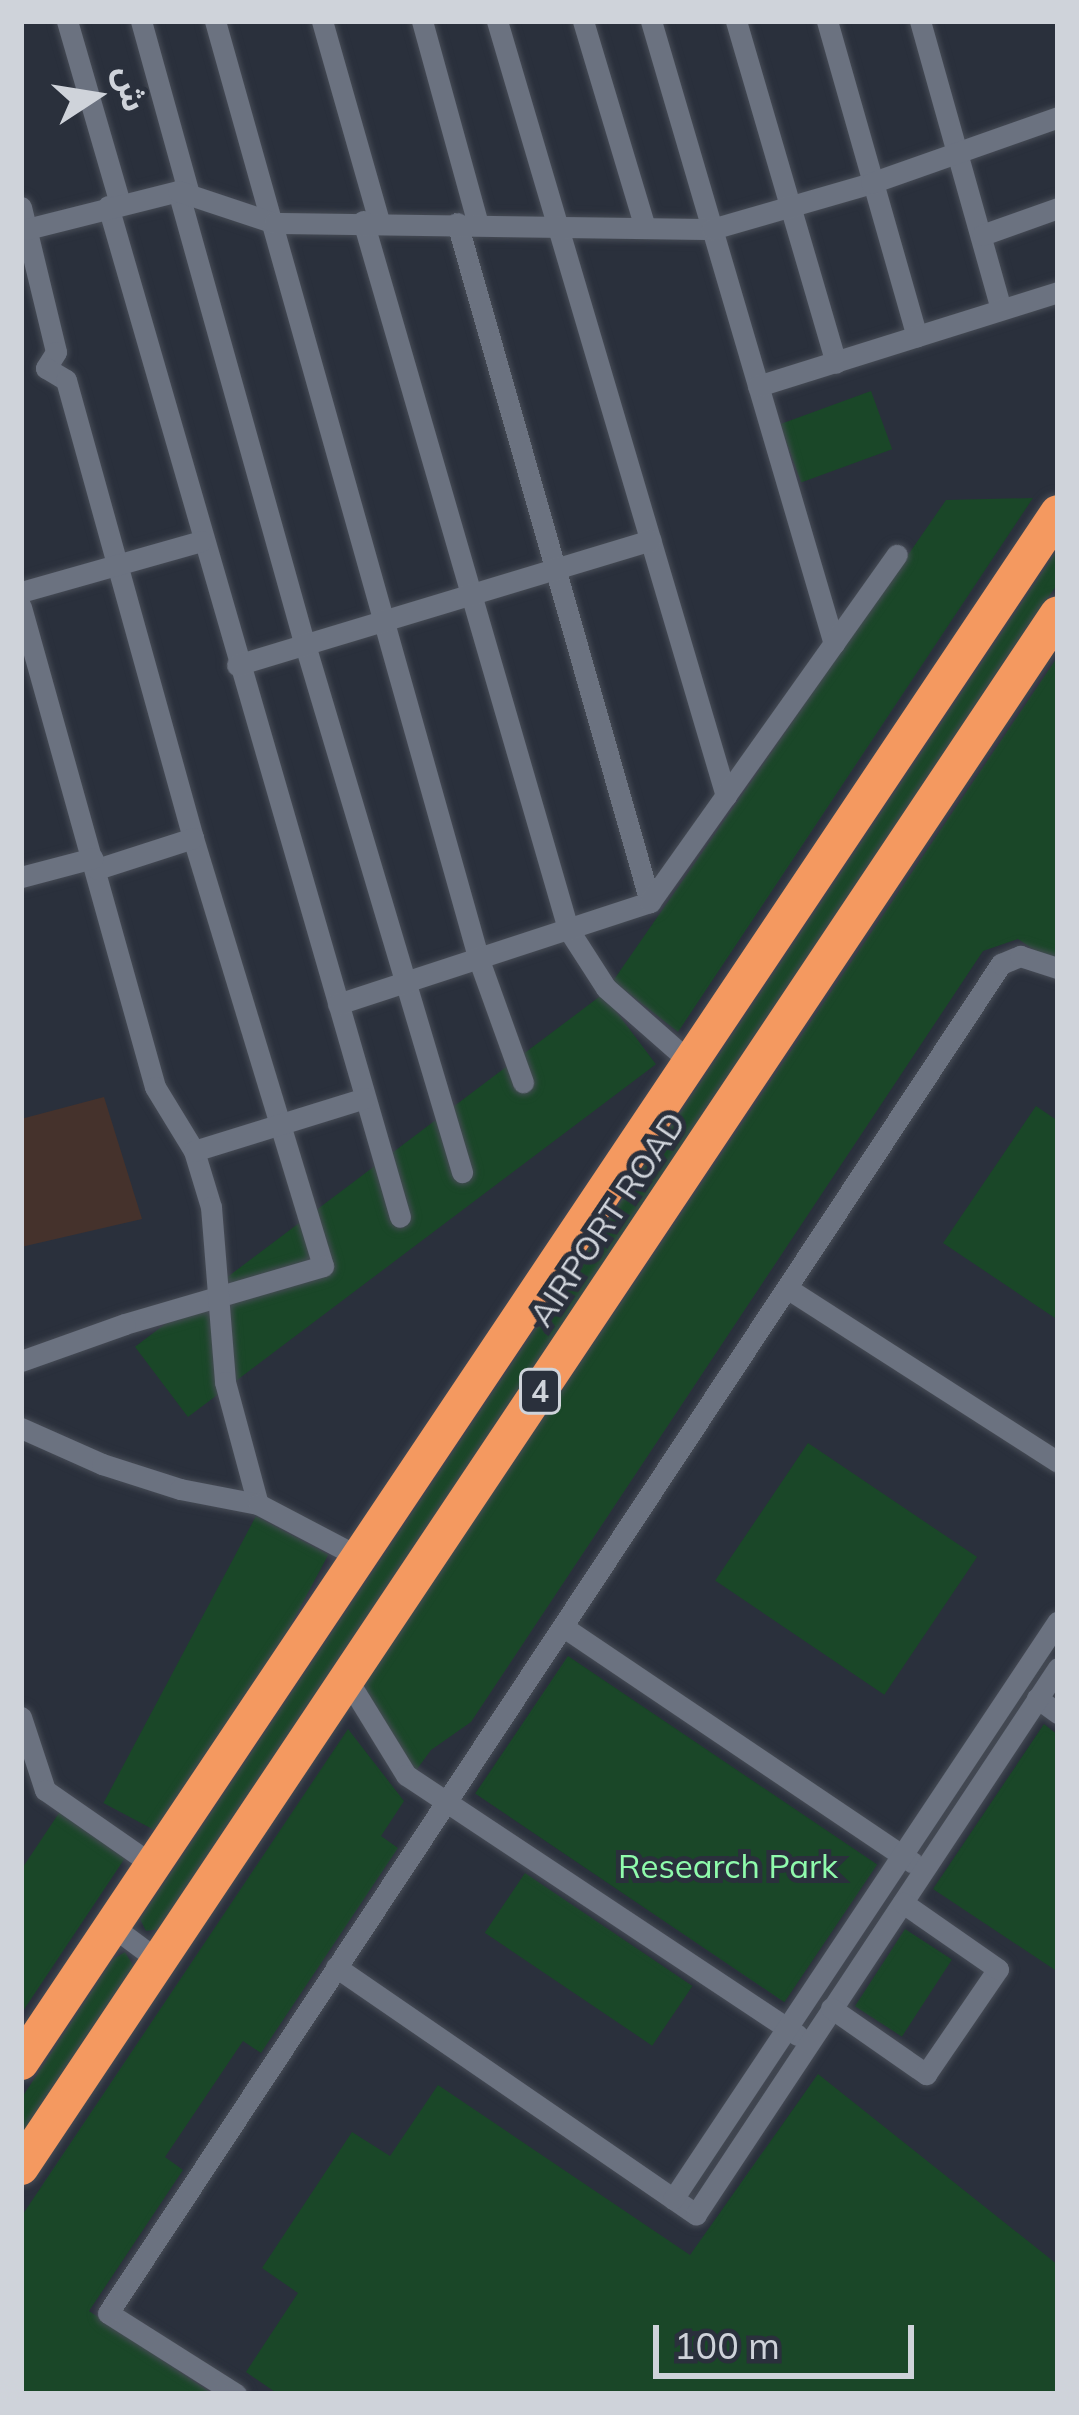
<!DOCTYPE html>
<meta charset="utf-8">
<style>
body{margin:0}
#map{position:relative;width:1079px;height:2415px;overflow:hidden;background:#2a303c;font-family:Mulish,"Noto Sans Arabic",sans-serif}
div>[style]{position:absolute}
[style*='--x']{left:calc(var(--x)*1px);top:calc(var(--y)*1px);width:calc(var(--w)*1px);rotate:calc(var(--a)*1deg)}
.education>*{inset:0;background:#45322c}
.green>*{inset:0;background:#1a4728;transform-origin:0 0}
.roads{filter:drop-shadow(0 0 3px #474c56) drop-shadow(0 0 3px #474c56)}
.street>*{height:21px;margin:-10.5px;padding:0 10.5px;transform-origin:10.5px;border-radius:10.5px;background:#6b7280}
.highway>*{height:36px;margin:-18px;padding:0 18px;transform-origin:18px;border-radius:18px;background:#f49960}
span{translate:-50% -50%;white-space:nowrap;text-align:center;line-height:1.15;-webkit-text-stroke:10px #2a303c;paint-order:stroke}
.shield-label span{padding:3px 9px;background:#2a303c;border:3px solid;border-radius:9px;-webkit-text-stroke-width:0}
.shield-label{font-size:30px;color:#cfd3da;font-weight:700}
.street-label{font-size:33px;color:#cfd3da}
.park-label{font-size:33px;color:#8ffbac}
.frame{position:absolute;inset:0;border:24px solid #cfd3da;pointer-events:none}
.north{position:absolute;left:36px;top:36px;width:120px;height:120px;-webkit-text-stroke:9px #2a303c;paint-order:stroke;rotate:78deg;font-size:33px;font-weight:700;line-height:48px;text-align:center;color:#cfd3da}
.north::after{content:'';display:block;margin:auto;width:42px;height:54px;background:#cfd3da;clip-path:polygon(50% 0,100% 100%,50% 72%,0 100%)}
.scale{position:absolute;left:653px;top:2325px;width:261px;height:54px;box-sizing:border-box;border:6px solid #cfd3da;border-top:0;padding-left:15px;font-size:36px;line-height:42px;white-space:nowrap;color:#cfd3da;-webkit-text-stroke:9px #2a303c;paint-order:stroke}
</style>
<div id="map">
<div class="education">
<i style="clip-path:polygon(104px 1097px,142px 1219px,21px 1247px,21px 1119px)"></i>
</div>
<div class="green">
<i style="left:871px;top:391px;width:62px;height:97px;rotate:70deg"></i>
<i style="clip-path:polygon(1033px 498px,678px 1032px,613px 981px,946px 500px)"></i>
<i style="clip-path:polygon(1058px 549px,1058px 583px,161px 1929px,146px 1931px,140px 1919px)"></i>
<i style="clip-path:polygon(1058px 656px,1058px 966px,1018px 939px,983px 951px,471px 1722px,431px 1750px,412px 1776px,360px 1689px)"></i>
<i style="left:603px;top:994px;width:88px;height:586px;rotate:53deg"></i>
<i style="clip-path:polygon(1036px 1106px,1058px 1121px,1058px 1320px,943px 1243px)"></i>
<i style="left:808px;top:1443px;width:204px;height:166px;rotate:34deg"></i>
<i style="left:256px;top:1516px;width:82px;height:325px;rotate:28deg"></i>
<i style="left:568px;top:1656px;width:373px;height:166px;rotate:34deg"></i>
<i style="clip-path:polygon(1044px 1724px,1058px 1735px,1058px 1972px,933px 1889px)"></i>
<i style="clip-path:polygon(348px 1729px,404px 1801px,381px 1836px,398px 1848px,261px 2053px,243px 2041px,165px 2157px,183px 2170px,89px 2311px,213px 2394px,21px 2394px,21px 2217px)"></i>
<i style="clip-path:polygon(61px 1810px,125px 1858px,21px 2014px,21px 1870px)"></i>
<i style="left:525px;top:1873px;width:202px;height:72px;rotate:34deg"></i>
<i style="left:905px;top:1929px;width:56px;height:92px;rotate:33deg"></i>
<i style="clip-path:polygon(125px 1952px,134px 1967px,21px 2139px,21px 2099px,113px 1959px)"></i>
<i style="clip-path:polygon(818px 2074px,1058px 2265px,1058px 2394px,278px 2394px,246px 2372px,298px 2293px,262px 2268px,352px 2132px,390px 2156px,438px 2085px,690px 2255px)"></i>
</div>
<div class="roads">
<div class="street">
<i style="--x:67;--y:21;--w:190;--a:73.8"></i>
<i style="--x:141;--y:21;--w:176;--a:74.5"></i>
<i style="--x:215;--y:21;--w:975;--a:74.3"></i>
<i style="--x:479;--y:960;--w:130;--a:70.2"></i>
<i style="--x:322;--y:21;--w:208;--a:74.1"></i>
<i style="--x:422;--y:21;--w:211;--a:74.6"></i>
<i style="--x:497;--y:21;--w:808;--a:73.54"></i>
<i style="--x:583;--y:21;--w:216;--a:73.3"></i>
<i style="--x:651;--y:21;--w:649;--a:73.63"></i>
<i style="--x:736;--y:21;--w:356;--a:73.7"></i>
<i style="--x:827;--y:21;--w:328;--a:74.1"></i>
<i style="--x:920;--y:21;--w:299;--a:74.3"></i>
<i style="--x:178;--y:191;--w:475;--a:74.4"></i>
<i style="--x:306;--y:648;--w:547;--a:73.42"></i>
<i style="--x:108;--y:206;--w:1052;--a:73.89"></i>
<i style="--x:21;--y:207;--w:149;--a:76.4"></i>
<i style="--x:56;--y:352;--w:19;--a:122"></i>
<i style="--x:46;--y:368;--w:23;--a:31"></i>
<i style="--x:66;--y:380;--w:475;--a:74.5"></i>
<i style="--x:193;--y:838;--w:447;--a:73.1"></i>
<i style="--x:323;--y:1266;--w:206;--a:163.7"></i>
<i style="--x:125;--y:1324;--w:110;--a:160.4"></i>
<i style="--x:363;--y:221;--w:737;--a:73.85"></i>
<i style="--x:568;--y:929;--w:70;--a:57.2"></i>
<i style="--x:606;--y:988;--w:113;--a:41.4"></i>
<i style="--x:457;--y:223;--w:706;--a:74.13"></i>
<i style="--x:27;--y:229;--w:156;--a:-14.1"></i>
<i style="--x:178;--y:191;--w:101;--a:18.4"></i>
<i style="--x:274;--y:223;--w:438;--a:0.8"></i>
<i style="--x:712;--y:229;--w:166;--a:-16.1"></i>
<i style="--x:871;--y:183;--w:198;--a:-19.4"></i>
<i style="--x:982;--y:235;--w:81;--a:-19.6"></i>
<i style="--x:758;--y:386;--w:314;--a:-17.4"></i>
<i style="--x:21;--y:592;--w:187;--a:-15.8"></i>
<i style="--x:21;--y:607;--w:498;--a:74.4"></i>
<i style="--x:155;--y:1087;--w:75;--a:58.6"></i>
<i style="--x:194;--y:1151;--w:59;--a:73.1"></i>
<i style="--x:211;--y:1207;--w:176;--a:85.4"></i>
<i style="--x:225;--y:1382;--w:126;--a:74.9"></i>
<i style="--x:237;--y:665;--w:432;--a:-16.8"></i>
<i style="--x:97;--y:869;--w:101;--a:-17.9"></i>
<i style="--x:21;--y:877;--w:74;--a:-14.8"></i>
<i style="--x:338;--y:1004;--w:328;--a:-18.1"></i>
<i style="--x:650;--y:902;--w:426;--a:-54.6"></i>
<i style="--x:194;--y:1151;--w:179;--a:-17.2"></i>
<i style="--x:790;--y:1290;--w:318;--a:32.7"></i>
<i style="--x:21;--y:1428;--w:89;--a:24"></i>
<i style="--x:102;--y:1464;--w:82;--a:17.8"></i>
<i style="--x:180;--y:1489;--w:79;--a:10.9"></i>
<i style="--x:258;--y:1504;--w:114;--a:27.7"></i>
<i style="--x:565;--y:1628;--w:420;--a:34"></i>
<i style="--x:347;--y:1679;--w:113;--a:58.4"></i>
<i style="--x:406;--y:1775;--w:470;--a:33.6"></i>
<i style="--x:1037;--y:1698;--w:26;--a:36"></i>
<i style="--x:21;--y:1717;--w:77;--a:71.8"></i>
<i style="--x:45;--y:1790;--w:131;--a:34.8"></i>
<i style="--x:112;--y:1926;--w:59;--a:36.7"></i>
<i style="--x:336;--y:1967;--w:437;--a:34.5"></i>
<i style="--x:696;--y:2214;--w:655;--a:-56.46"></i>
<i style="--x:831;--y:2008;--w:116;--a:34.8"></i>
<i style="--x:926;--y:2074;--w:127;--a:-55.6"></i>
<i style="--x:998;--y:1969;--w:116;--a:-145.2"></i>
<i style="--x:673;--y:2199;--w:694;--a:-56.33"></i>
<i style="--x:236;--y:2394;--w:151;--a:-147.7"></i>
<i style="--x:108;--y:2313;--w:1618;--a:-56.5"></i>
<i style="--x:1001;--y:964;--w:21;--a:-23"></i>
<i style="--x:1020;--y:956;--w:40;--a:18"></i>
</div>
<div class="highway">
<i style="--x:21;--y:2062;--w:1864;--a:-56.2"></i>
<i style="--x:21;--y:2167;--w:1867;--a:-56.27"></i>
</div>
</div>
<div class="shield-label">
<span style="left:540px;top:1391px">4</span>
</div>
<div class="street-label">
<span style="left:607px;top:1219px;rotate:-56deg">AIRPORT ROAD</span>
</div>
<div class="park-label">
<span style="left:728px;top:1866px">Research Park</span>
</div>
<div class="frame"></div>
<div class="north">ش</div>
<div class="scale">100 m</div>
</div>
